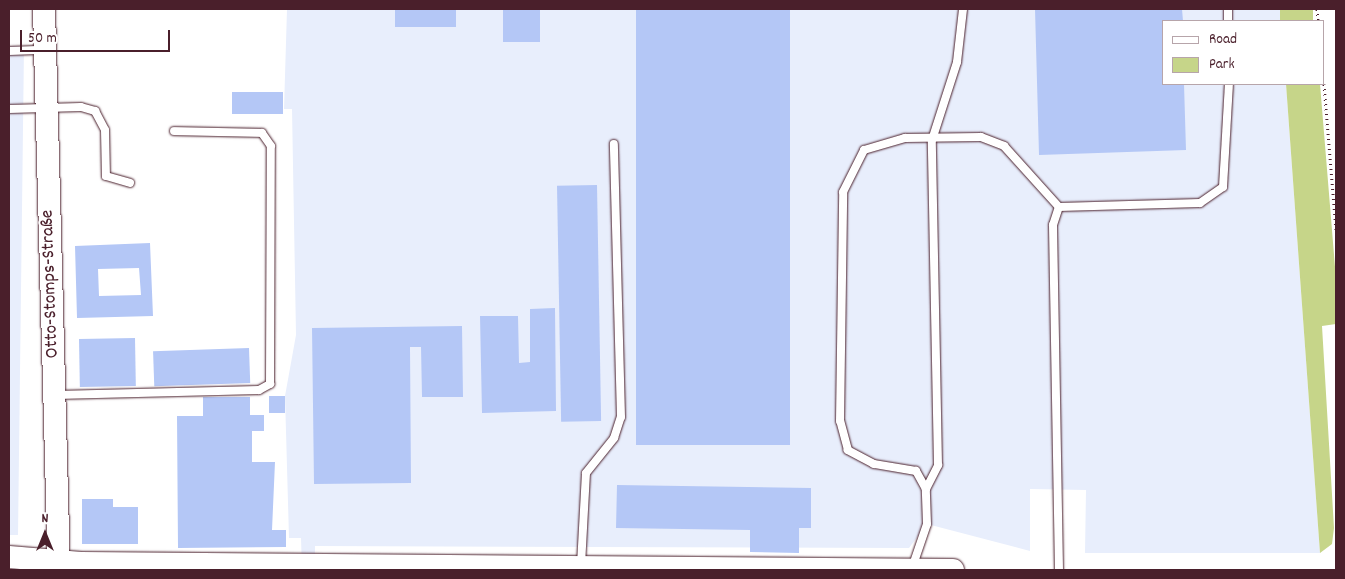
<!DOCTYPE html>
<meta charset="utf-8">
<style>
body{margin:0}
#map{position:relative;width:1345px;height:579px;overflow:hidden;background:#fff;font-family:Dekko,sans-serif}
div>[style]{position:absolute}
[style*='--x']{left:calc(var(--x)*1px);top:calc(var(--y)*1px);width:calc(var(--w)*1px);rotate:calc(var(--a)*1deg)}
.built>*{inset:0;background:#e8eefc}
.green>*{inset:0;background:#c6d589;transform-origin:0 0}
.building>*{inset:0;background:#b4c7f6;transform-origin:0 0}
.path>*{height:3px;margin-top:-1.5px;transform-origin:0;background:repeating-linear-gradient(90deg,#4a1f2b 0 1px,transparent 0 5px)}
.roads{filter:drop-shadow(0 0 1px #4a1f2b) drop-shadow(0 0 1px #4a1f2b)}
.lane>*{height:8px;margin:-4px;padding:0 4px;transform-origin:4px;border-radius:4px;background:#fff}
.secondary>*{height:22px;margin:-11px;padding:0 11px;transform-origin:11px;border-radius:11px;background:#fff}
span{translate:-50% -50%;white-space:nowrap;text-align:center;line-height:1.15;-webkit-text-stroke:4px #fff;paint-order:stroke}
.street-label{font-size:19px;color:#4a1f2b}
.frame{position:absolute;inset:0;border:10px solid #4a1f2b;pointer-events:none}
.legend{position:absolute;left:1162px;top:20px;width:162px;height:65px;box-sizing:border-box;background:#fff;border:1px solid #b7a5aa;margin:0;padding:6px 9px;list-style:none;font-size:15px;color:#4a1f2b}
.legend li{display:flex;align-items:center;gap:10px;height:25px}
.legend b{width:25px;border:1px solid #b7a5aa}
.north{position:absolute;left:20px;top:509px;width:50px;height:50px;-webkit-text-stroke:4px #fff;paint-order:stroke;rotate:0deg;font-size:14px;font-weight:700;line-height:20px;text-align:center;color:#4a1f2b}
.north::after{content:'';display:block;margin:auto;width:18px;height:22px;background:#4a1f2b;clip-path:polygon(50% 0,100% 100%,50% 72%,0 100%)}
.scale{position:absolute;left:20px;top:30px;width:150px;height:22px;box-sizing:border-box;border:2px solid #4a1f2b;border-top:0;padding-left:6px;font-size:15px;line-height:18px;white-space:nowrap;color:#4a1f2b;-webkit-text-stroke:4px #fff;paint-order:stroke}
</style>
<div id="map">
<div class="built">
<i style="clip-path:polygon(287px 9px,1280px 9px,1281px 21px,1164px 21px,1164px 84px,1286px 84px,1320px 553px,1085px 553px,1086px 490px,1030px 489px,1030px 551px,927px 524px,909px 548px,315px 546px,315px 570px,302px 570px,301px 538px,289px 538px,285px 396px,296px 335px,292px 109px,284px 109px)"></i>
<i style="clip-path:polygon(9px 46px,24px 46px,18px 535px,9px 535px)"></i>
</div>
<div class="green">
<i style="left:1280px;top:9px;width:33px;height:12px"></i>
<i style="clip-path:polygon(1286px 84px,1320px 84px,1336px 279px,1336px 324px,1322px 326px,1334px 528px,1332px 544px,1320px 553px)"></i>
</div>
<div class="building">
<i style="left:395px;top:9px;width:61px;height:18px"></i>
<i style="left:503px;top:9px;width:37px;height:33px"></i>
<i style="left:636px;top:9px;width:154px;height:436px"></i>
<i style="clip-path:polygon(1035px 9px,1182px 9px,1183px 21px,1164px 21px,1164px 84px,1184px 84px,1186px 150px,1039px 155px)"></i>
<i style="left:283px;top:92px;width:22px;height:51px;rotate:90deg"></i>
<i style="left:597px;top:185px;width:236px;height:40px;rotate:89deg"></i>
<i style="clip-path:polygon(evenodd,150px 243px,153px 316px,77px 318px,75px 246px,150px 243px,139px 268px,141px 295px,99px 296px,98px 269px,139px 268px)"></i>
<i style="clip-path:polygon(555px 308px,556px 411px,482px 413px,480px 316px,518px 316px,519px 363px,530px 362px,530px 309px)"></i>
<i style="clip-path:polygon(462px 326px,463px 397px,422px 397px,421px 347px,410px 347px,411px 483px,314px 484px,312px 328px)"></i>
<i style="left:135px;top:338px;width:48px;height:56px;rotate:89deg"></i>
<i style="left:249px;top:348px;width:35px;height:96px;rotate:88deg"></i>
<i style="left:269px;top:396px;width:16px;height:17px"></i>
<i style="clip-path:polygon(203px 397px,250px 397px,250px 415px,264px 415px,264px 431px,252px 431px,252px 462px,275px 462px,272px 530px,286px 530px,286px 547px,178px 548px,177px 416px,203px 416px)"></i>
<i style="clip-path:polygon(617px 485px,811px 488px,811px 528px,799px 528px,799px 553px,750px 552px,750px 530px,616px 528px)"></i>
<i style="clip-path:polygon(82px 499px,113px 499px,113px 507px,138px 507px,138px 544px,82px 544px)"></i>
</div>
<div class="path">
<i style="--x:1317;--y:9;--w:12;--a:85"></i>
<i style="--x:1324;--y:84;--w:147;--a:85.3"></i>
</div>
<div class="roads">
<div class="lane">
<i style="--x:1228;--y:9;--w:12;--a:90"></i>
<i style="--x:9;--y:51;--w:35;--a:-2"></i>
<i style="--x:9;--y:109;--w:72;--a:-1.6"></i>
<i style="--x:81;--y:107;--w:15;--a:16"></i>
<i style="--x:95;--y:111;--w:21;--a:62"></i>
<i style="--x:105;--y:130;--w:46;--a:88.8"></i>
<i style="--x:106;--y:176;--w:25;--a:16"></i>
<i style="--x:56;--y:395;--w:203;--a:-1.4"></i>
<i style="--x:259;--y:390;--w:13;--a:-29"></i>
<i style="--x:270;--y:384;--w:238;--a:-89.8"></i>
<i style="--x:271;--y:146;--w:16;--a:-125"></i>
<i style="--x:262;--y:133;--w:88;--a:-178.7"></i>
<i style="--x:926;--y:489;--w:27;--a:-63"></i>
<i style="--x:938;--y:465;--w:325;--a:-91.1"></i>
<i style="--x:932;--y:140;--w:82;--a:-72.2"></i>
<i style="--x:957;--y:62;--w:53;--a:-83.5"></i>
<i style="--x:581;--y:565;--w:92;--a:-86.9"></i>
<i style="--x:586;--y:473;--w:45;--a:-51.3"></i>
<i style="--x:614;--y:438;--w:22;--a:-72"></i>
<i style="--x:621;--y:417;--w:273;--a:-91.5"></i>
<i style="--x:912;--y:568;--w:46;--a:-71.2"></i>
<i style="--x:927;--y:524;--w:35;--a:-92"></i>
<i style="--x:926;--y:489;--w:21;--a:-119"></i>
<i style="--x:916;--y:471;--w:43;--a:-170.5"></i>
<i style="--x:874;--y:464;--w:30;--a:-152"></i>
<i style="--x:848;--y:450;--w:30;--a:-105"></i>
<i style="--x:840;--y:421;--w:229;--a:-89.2"></i>
<i style="--x:843;--y:192;--w:47;--a:-63.4"></i>
<i style="--x:864;--y:150;--w:43;--a:-16.3"></i>
<i style="--x:905;--y:138;--w:76;--a:-0.8"></i>
<i style="--x:981;--y:137;--w:25;--a:21"></i>
<i style="--x:1004;--y:146;--w:82;--a:48"></i>
<i style="--x:1059;--y:570;--w:345;--a:-91"></i>
<i style="--x:1053;--y:225;--w:19;--a:-72"></i>
<i style="--x:1059;--y:207;--w:141;--a:-1.6"></i>
<i style="--x:1200;--y:203;--w:28;--a:-35"></i>
<i style="--x:1223;--y:187;--w:103;--a:-86.7"></i>
</div>
<div class="secondary">
<i style="--x:44;--y:9;--w:561;--a:88.47"></i>
<i style="--x:9;--y:557;--w:72;--a:4.8"></i>
<i style="--x:81;--y:563;--w:872;--a:0.46"></i>
</div>
</div>
<div class="street-label">
<span style="left:51px;top:284px;rotate:-92deg">Otto-Stomps-Straße</span>
</div>
<div class="frame"></div>
<ul class="legend">
<li><b style="height:6px;background:#fff"></b>Road</li>
<li><b style="height:14px;background:#c6d589"></b>Park</li>
</ul>
<div class="north">N</div>
<div class="scale">50 m</div>
</div>
